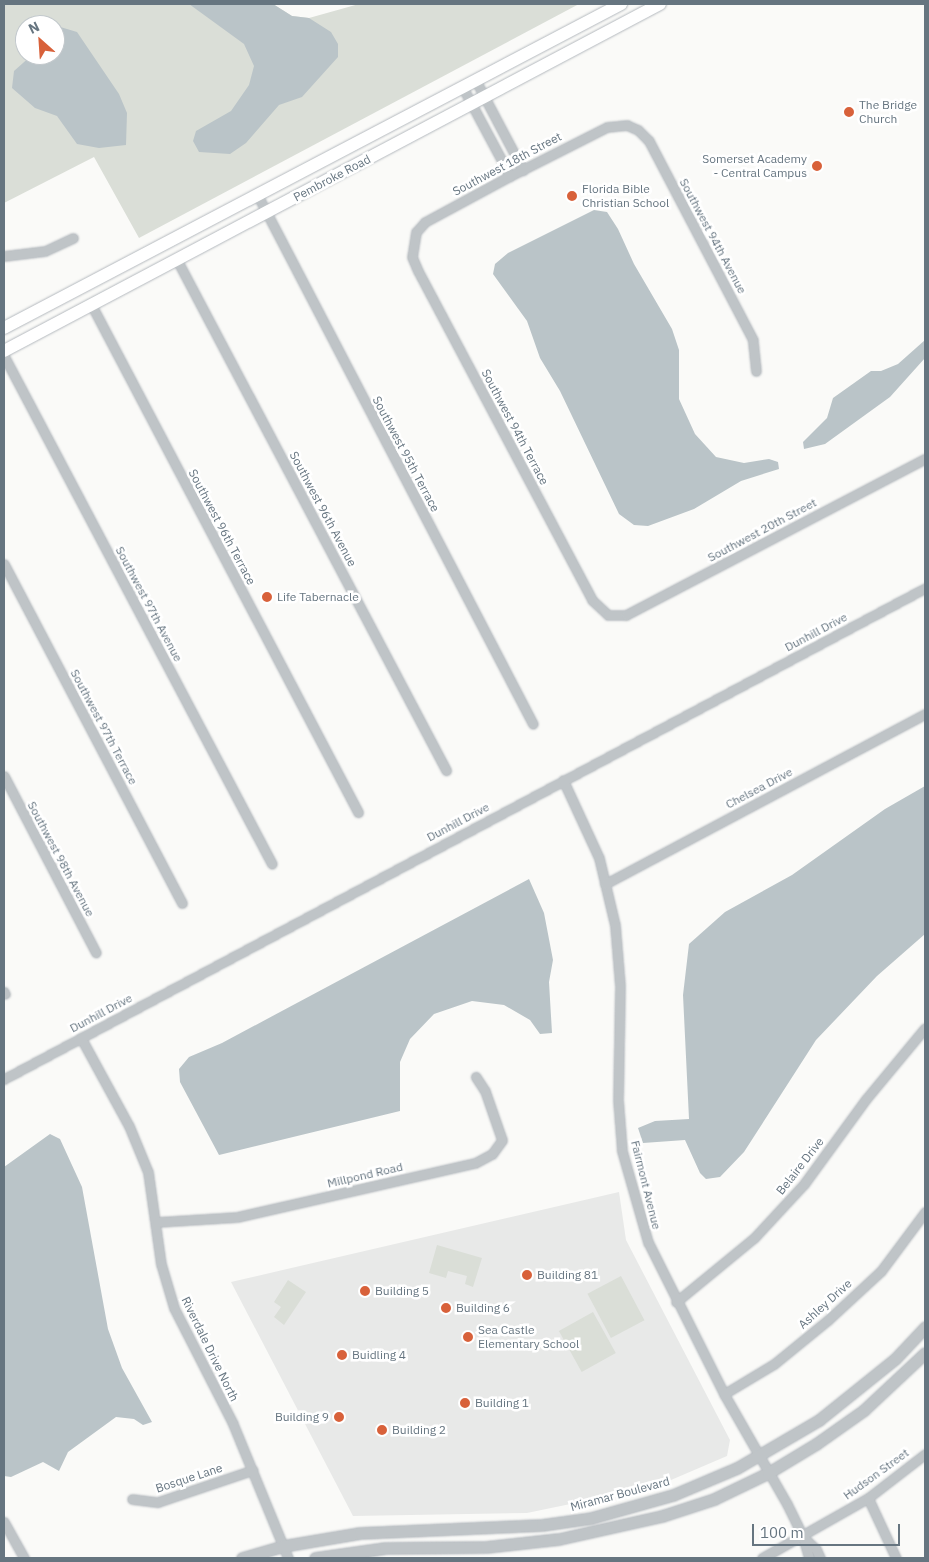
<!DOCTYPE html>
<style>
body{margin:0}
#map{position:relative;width:929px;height:1562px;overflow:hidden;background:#fafaf8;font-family:"IBM Plex Sans",sans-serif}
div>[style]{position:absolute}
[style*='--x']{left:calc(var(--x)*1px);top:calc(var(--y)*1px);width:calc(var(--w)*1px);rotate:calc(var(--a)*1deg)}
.built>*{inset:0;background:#e8e9e8}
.green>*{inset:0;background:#daded7;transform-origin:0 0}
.water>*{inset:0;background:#bac4c8}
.roads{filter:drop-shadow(0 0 1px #b4b9be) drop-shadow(0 0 1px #b4b9be)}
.minor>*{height:9px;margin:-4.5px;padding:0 4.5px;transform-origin:4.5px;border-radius:4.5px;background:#bfc4c7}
.tertiary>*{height:11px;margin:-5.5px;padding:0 5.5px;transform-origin:5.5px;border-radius:5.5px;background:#bfc4c7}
.secondary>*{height:12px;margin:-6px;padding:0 6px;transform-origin:6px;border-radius:6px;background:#fff}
.dots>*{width:14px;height:14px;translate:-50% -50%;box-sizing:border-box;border:2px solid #fff;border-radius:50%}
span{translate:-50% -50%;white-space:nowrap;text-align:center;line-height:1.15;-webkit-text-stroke:5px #fff;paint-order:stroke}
.poi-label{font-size:12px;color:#667580}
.left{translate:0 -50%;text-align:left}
.right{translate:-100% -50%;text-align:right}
.street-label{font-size:12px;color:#667580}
.frame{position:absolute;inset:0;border:5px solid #667580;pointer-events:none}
.north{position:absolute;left:15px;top:15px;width:50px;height:50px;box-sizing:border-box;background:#fff;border:1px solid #c2c8cc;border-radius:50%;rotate:334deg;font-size:14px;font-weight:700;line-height:20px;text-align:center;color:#667580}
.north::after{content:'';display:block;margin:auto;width:18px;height:22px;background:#d8613a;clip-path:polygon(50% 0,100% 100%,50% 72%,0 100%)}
.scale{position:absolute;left:752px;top:1524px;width:148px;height:22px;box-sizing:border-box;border:2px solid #667580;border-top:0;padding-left:6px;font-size:15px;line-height:18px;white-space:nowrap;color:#667580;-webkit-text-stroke:4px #fff;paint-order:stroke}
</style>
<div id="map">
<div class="built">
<i style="clip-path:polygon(619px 1192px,626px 1240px,730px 1440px,727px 1456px,657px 1486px,527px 1513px,353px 1516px,231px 1282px)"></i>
</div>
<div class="green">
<i style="clip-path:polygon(evenodd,4px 4px,273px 4px,292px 16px,309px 18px,359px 4px,579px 4px,139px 238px,94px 157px,4px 203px,4px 4px,25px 25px,55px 25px,55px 55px,25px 55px,25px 25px)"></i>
<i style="clip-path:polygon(437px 1245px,482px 1258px,473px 1287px,465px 1284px,467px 1276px,448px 1271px,446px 1278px,429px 1273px)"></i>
<i style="left:621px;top:1276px;width:50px;height:38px;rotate:62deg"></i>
<i style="clip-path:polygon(288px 1280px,306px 1292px,284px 1325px,274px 1317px,281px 1307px,274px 1302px)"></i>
<i style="left:593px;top:1312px;width:47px;height:39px;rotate:61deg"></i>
</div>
<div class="water">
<i style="clip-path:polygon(189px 4px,273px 4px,292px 16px,309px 18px,331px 32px,338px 44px,338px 57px,302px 97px,279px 105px,246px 143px,230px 154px,199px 152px,193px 141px,196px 131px,231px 111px,249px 85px,254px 66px,244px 44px)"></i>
<i style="clip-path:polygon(57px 26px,77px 32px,119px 94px,127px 113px,126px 145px,99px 148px,77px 144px,57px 116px,35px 108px,12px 88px,14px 71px,32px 55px,55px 55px)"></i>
<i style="clip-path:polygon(594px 210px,607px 212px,618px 229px,634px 264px,672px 329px,679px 350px,679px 399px,695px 434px,716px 457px,744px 463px,769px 459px,778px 462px,779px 469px,741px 481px,694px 509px,648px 526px,634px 525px,619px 514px,560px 391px,540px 358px,527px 321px,493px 274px,495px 264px,508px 253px)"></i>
<i style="clip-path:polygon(925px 340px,925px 358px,890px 397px,825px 444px,804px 449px,803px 442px,827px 418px,833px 398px,871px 371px,881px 371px,898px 364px)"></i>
<i style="clip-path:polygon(925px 786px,925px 934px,877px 976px,816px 1040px,744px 1152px,720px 1177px,706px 1179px,700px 1173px,685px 1140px,643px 1143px,638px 1128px,655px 1121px,689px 1119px,683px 995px,689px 944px,725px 912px,792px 875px,885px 809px)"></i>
<i style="clip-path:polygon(529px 879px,544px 913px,553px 960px,549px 982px,552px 1033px,540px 1034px,530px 1020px,504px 1005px,472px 1001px,434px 1014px,410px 1039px,400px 1062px,400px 1111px,219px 1155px,180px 1082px,179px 1069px,189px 1057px,222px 1043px)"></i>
<i style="clip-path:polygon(50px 1134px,60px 1139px,82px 1187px,108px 1329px,122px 1368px,152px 1422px,143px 1425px,134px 1419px,116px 1417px,68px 1452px,59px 1471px,43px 1462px,11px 1477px,4px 1476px,4px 1167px)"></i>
</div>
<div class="roads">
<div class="minor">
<i style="--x:476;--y:81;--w:101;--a:62.2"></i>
<i style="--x:463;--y:88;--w:100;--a:61.9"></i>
<i style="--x:258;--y:196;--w:595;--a:62.49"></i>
<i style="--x:4;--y:256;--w:41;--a:-7"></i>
<i style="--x:45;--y:251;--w:31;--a:-25"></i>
<i style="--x:177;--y:260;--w:577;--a:62.19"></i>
<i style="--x:92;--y:306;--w:572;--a:62.27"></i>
<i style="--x:4;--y:356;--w:574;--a:62.19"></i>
<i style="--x:756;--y:371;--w:31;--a:-96"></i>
<i style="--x:753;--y:340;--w:225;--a:-117.6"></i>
<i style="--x:649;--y:141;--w:16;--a:-135"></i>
<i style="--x:638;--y:130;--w:12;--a:-156"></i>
<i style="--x:627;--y:125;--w:20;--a:174"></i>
<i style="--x:607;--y:127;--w:109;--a:153.2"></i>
<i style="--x:510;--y:176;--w:97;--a:151.6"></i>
<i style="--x:425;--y:222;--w:13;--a:132"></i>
<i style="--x:416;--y:232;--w:25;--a:99"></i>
<i style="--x:412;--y:257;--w:15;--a:67"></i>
<i style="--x:418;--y:271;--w:372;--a:62.1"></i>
<i style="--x:592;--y:600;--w:22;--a:43"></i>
<i style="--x:608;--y:615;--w:18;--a:0"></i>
<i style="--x:626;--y:615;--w:337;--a:-27.6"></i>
<i style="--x:4;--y:564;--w:383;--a:62.3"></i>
<i style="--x:4;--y:776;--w:199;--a:62.5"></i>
<i style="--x:563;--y:780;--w:86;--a:65.2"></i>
<i style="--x:599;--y:858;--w:69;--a:76.6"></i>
<i style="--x:615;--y:925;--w:61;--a:85.3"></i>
<i style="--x:620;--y:986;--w:114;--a:91"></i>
<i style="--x:618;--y:1100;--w:51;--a:85.5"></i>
<i style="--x:622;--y:1151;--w:95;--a:74.1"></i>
<i style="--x:648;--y:1242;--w:170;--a:63.4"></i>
<i style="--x:724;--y:1394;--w:127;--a:60.2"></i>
<i style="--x:787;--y:1504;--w:37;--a:64"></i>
<i style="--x:803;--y:1537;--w:22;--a:74"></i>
<i style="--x:605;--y:884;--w:362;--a:-28"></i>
<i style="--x:4;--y:992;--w:2;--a:63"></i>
<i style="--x:81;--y:1038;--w:100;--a:61.4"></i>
<i style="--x:129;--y:1126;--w:50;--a:67.6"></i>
<i style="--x:148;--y:1172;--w:93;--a:82"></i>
<i style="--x:161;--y:1264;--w:46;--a:73.5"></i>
<i style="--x:174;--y:1308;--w:130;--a:63"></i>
<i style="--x:233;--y:1424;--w:145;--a:67.7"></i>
<i style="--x:4;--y:1079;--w:1044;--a:-28.06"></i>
<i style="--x:157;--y:1222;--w:80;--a:-3.6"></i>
<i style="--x:237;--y:1217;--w:244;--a:-12.8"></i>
<i style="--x:475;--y:1163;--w:19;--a:-28"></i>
<i style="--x:492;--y:1154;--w:17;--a:-54"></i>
<i style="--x:502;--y:1140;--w:52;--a:-109.1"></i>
<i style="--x:485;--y:1091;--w:17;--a:-123"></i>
<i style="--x:676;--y:1302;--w:101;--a:-39.4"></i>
<i style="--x:754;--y:1238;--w:74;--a:-47.2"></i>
<i style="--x:804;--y:1184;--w:105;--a:-53.9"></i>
<i style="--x:866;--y:1099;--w:92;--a:-50.3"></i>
<i style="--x:724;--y:1394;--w:58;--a:-31"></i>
<i style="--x:774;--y:1364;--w:70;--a:-39.2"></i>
<i style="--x:828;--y:1320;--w:72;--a:-42.8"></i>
<i style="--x:881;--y:1271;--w:74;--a:-53.3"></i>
<i style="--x:868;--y:1498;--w:66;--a:65"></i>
<i style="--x:132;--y:1499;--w:26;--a:7"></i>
<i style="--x:158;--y:1502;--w:100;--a:-18.6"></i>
<i style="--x:4;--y:1522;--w:41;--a:60.9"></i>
<i style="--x:803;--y:1537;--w:18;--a:43"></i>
<i style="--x:816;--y:1549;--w:10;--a:66"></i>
<i style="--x:762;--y:1558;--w:122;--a:-29.5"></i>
<i style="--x:868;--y:1498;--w:72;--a:-37.7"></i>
</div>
<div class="tertiary">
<i style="--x:242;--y:1558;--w:43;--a:-16.3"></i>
<i style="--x:283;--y:1546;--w:78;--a:-9.6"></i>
<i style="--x:360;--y:1533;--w:182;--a:-2.5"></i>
<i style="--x:542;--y:1525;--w:49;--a:-8.1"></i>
<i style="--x:591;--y:1518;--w:85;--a:-15.7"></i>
<i style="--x:673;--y:1495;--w:69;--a:-22.9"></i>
<i style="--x:737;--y:1468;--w:95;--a:-30.3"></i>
<i style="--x:819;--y:1420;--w:97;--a:-38.8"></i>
<i style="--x:895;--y:1359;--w:44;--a:-46.8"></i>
<i style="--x:315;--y:1558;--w:71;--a:-8.1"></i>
<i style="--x:385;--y:1548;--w:101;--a:-0.6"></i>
<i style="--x:486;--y:1547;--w:73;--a:-6.3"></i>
<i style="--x:559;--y:1539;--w:106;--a:-12.6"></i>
<i style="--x:662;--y:1516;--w:55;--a:-18.1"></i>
<i style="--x:714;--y:1499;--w:60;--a:-25.7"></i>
<i style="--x:768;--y:1473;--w:56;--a:-31.1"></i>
<i style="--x:816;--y:1444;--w:59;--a:-35.3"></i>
<i style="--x:864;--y:1410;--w:83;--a:-43.1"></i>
</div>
<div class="secondary">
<i style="--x:4;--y:328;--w:697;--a:-27.7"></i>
<i style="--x:4;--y:351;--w:742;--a:-27.88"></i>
</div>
</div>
<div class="dots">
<i style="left:849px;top:112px;background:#d8613a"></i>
<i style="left:817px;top:166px;background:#d8613a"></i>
<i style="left:572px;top:196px;background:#d8613a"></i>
<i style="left:267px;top:597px;background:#d8613a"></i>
<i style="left:527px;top:1275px;background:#d8613a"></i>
<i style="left:365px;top:1291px;background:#d8613a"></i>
<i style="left:446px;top:1308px;background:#d8613a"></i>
<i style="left:468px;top:1337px;background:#d8613a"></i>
<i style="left:342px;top:1355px;background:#d8613a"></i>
<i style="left:465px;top:1403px;background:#d8613a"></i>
<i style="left:339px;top:1417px;background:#d8613a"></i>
<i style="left:382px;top:1430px;background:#d8613a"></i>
</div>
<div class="poi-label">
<span class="left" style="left:859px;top:112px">The Bridge<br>Church</span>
<span class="right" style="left:807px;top:166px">Somerset Academy<br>- Central Campus</span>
<span class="left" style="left:582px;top:196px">Florida Bible<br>Christian School</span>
<span class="left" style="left:277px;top:597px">Life Tabernacle</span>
<span class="left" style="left:537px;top:1275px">Building 81</span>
<span class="left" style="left:375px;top:1291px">Building 5</span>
<span class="left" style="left:456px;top:1308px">Building 6</span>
<span class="left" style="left:478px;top:1337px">Sea Castle<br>Elementary School</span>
<span class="left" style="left:352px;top:1355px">Buidling 4</span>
<span class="left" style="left:475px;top:1403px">Building 1</span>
<span class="right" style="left:329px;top:1417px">Building 9</span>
<span class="left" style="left:392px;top:1430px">Building 2</span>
</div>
<div class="street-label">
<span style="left:507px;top:164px;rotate:-28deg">Southwest 18th Street</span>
<span style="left:332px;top:178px;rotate:-28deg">Pembroke Road</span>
<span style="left:713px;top:236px;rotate:62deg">Southwest 94th Avenue</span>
<span style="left:515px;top:427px;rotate:62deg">Southwest 94th Terrace</span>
<span style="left:406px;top:454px;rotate:62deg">Southwest 95th Terrace</span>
<span style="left:323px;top:509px;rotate:62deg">Southwest 96th Avenue</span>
<span style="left:222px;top:527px;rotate:62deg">Southwest 96th Terrace</span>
<span style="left:762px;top:530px;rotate:-28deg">Southwest 20th Street</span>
<span style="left:149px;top:604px;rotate:62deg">Southwest 97th Avenue</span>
<span style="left:816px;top:632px;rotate:-28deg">Dunhill Drive</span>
<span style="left:104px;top:727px;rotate:62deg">Southwest 97th Terrace</span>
<span style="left:759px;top:788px;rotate:-28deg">Chelsea Drive</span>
<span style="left:458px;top:822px;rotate:-28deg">Dunhill Drive</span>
<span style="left:61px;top:859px;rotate:62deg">Southwest 98th Avenue</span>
<span style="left:101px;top:1013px;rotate:-28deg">Dunhill Drive</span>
<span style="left:800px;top:1166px;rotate:-52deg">Belaire Drive</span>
<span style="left:365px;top:1175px;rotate:-13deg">Millpond Road</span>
<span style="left:646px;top:1185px;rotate:76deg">Fairmont Avenue</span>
<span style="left:825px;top:1304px;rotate:-42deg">Ashley Drive</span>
<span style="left:210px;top:1349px;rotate:64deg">Riverdale Drive North</span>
<span style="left:876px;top:1474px;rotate:-36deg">Hudson Street</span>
<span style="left:189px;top:1478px;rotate:-18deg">Bosque Lane</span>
<span style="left:620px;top:1494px;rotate:-15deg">Miramar Boulevard</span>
</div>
<div class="frame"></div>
<div class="north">N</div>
<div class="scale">100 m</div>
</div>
